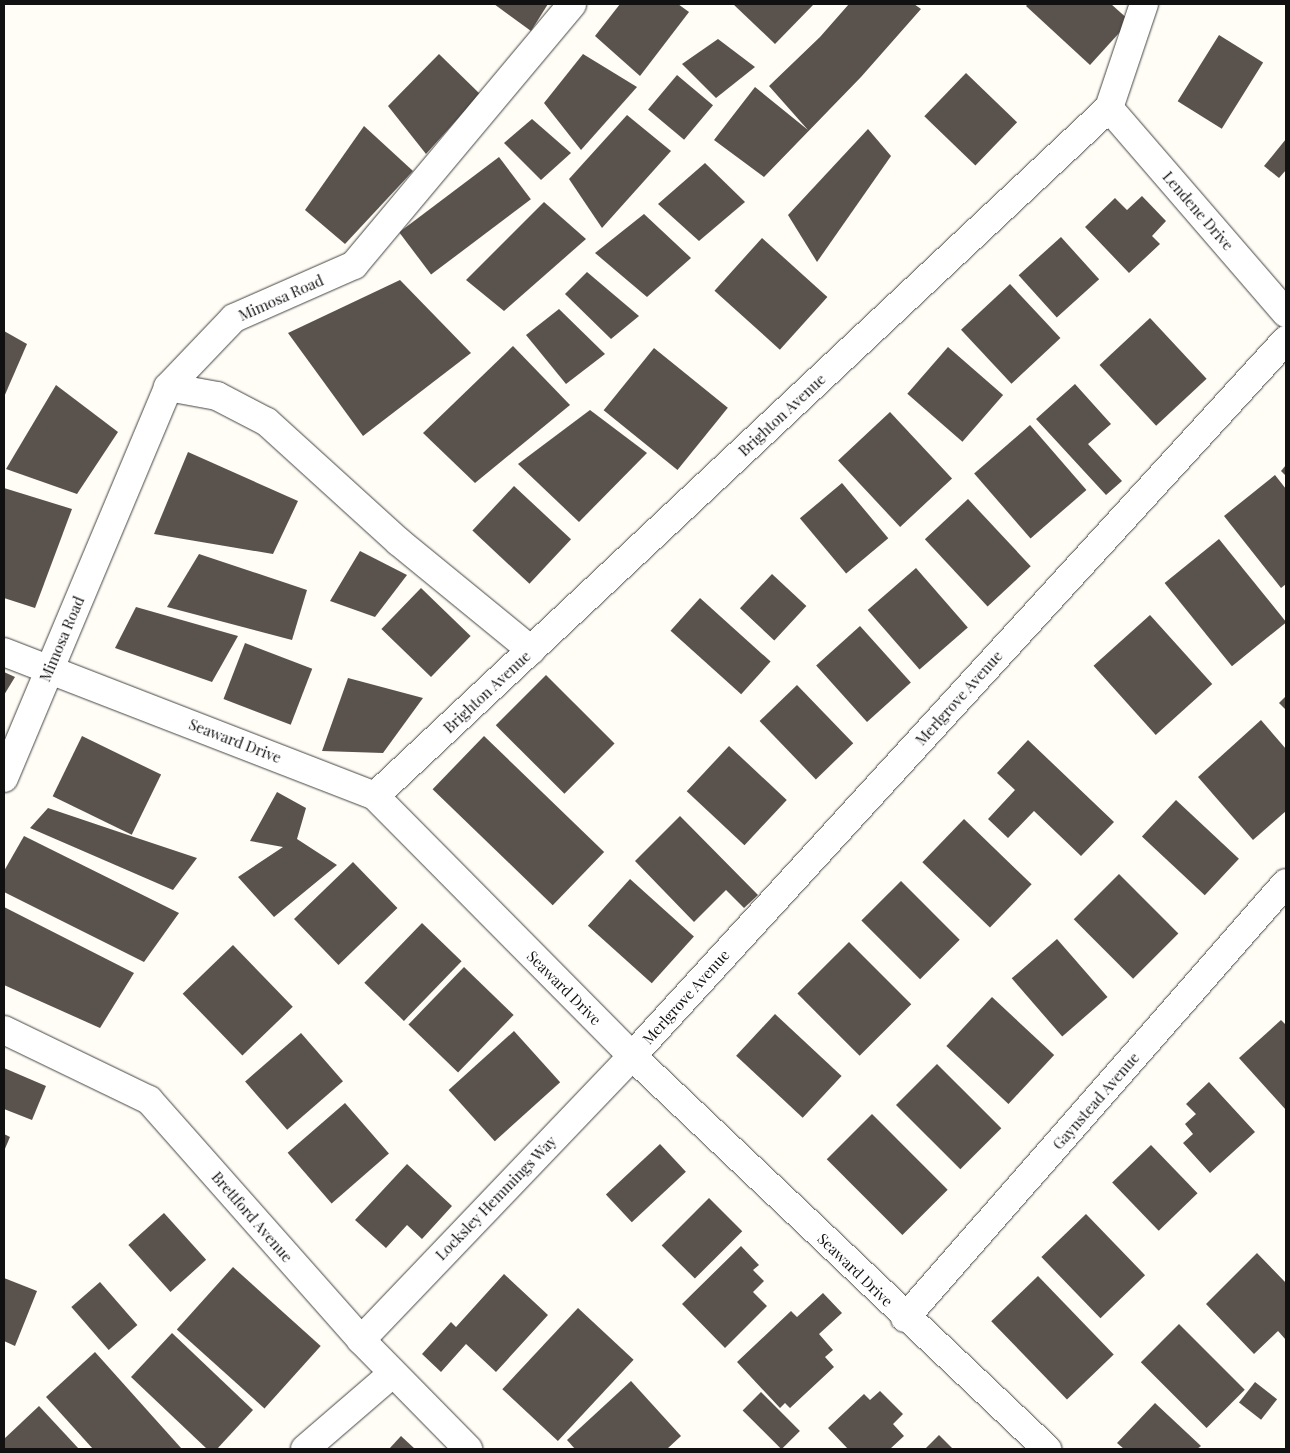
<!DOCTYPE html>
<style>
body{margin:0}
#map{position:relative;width:1290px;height:1453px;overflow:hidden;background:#fffdf5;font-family:"Playfair Display",serif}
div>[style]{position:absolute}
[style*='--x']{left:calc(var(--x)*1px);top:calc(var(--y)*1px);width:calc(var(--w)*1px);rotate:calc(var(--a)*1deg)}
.building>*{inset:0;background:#5a524d;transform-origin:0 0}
.roads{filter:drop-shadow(0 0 1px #444) drop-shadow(0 0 1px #444)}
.minor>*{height:28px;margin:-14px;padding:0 14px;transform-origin:14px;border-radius:14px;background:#fff}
span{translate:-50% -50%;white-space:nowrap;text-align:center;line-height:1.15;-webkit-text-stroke:5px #fff;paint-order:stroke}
.street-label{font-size:15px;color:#111}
.frame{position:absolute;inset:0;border:5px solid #111;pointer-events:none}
</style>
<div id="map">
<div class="building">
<i style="clip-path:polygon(494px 4px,548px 4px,531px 31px)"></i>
<i style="clip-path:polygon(620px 4px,678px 4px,689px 12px,640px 76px,595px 36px)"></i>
<i style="clip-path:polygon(733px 4px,814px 4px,775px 44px)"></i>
<i style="clip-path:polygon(849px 4px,914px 4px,921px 9px,861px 77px,764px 177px,714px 140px,755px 87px,808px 130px,769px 86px,820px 37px)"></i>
<i style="clip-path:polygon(1028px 4px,1111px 4px,1130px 21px,1090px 65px,1026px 6px)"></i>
<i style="left:1219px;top:35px;width:52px;height:78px;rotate:32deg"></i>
<i style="clip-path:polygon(718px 39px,755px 67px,716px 98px,682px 64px)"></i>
<i style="clip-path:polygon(439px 54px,480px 94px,426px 154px,388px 106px)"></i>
<i style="clip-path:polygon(583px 54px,637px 87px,581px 150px,544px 103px)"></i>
<i style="left:966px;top:73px;width:71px;height:60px;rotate:44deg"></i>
<i style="left:677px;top:75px;width:47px;height:45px;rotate:40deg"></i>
<i style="clip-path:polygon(627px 115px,671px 151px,602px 228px,569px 179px)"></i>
<i style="clip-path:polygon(532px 119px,571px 153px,541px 180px,504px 143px)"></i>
<i style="clip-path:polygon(364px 126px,413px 171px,345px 244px,305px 210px)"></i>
<i style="clip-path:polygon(868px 129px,891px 156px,817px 262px,788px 215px)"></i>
<i style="clip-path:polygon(1286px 139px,1286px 170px,1279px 178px,1264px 166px)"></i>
<i style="left:499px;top:157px;width:53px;height:125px;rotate:53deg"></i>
<i style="clip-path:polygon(705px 163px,745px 202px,699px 241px,658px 204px)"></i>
<i style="clip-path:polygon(1142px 196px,1166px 221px,1152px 236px,1160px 244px,1129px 273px,1085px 227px,1115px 198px,1127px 210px)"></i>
<i style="clip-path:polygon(544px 202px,586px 239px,504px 311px,466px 280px)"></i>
<i style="clip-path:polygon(644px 214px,691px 258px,647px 297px,595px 253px)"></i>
<i style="left:1061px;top:237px;width:57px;height:57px;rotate:48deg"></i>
<i style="left:762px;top:238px;width:88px;height:71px;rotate:42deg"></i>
<i style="clip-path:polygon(587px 272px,639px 316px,611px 339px,565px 294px)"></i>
<i style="clip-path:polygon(400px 280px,471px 353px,363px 436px,288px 333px)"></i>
<i style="left:1010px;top:284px;width:74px;height:67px;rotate:47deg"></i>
<i style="clip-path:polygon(559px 309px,605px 354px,566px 384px,526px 335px)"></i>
<i style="left:1150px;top:318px;width:83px;height:69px;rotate:47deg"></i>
<i style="clip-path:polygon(4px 331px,27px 344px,4px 397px)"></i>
<i style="clip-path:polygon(513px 346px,570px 405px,475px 483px,423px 433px)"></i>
<i style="left:948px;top:347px;width:73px;height:62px;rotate:41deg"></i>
<i style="left:654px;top:348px;width:95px;height:80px;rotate:39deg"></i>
<i style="clip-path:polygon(1075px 384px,1111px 424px,1088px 444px,1122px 481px,1106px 495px,1036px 419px)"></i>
<i style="clip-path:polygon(56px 385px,118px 432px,77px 494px,6px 469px)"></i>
<i style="clip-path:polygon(590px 410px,647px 453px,579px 522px,518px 464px)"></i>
<i style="left:890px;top:412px;width:91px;height:71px;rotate:47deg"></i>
<i style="left:1030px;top:425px;width:86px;height:74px;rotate:49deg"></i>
<i style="clip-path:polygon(188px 452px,298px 501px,273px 554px,154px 534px)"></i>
<i style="clip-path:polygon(1286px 465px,1286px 476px,1281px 471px)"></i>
<i style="clip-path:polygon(1275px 475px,1286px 489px,1286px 584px,1281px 588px,1224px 516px)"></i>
<i style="left:842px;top:483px;width:72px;height:55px;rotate:50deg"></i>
<i style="left:514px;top:486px;width:78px;height:61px;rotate:43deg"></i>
<i style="clip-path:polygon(4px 488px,72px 509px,35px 608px,4px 598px)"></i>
<i style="left:968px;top:499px;width:92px;height:59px;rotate:47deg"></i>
<i style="left:1219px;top:539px;width:107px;height:70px;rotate:51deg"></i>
<i style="clip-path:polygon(360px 551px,407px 575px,375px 617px,330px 601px)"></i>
<i style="clip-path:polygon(199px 554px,307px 590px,292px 640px,167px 607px)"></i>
<i style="left:916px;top:568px;width:79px;height:64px;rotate:49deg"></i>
<i style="left:772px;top:574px;width:47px;height:47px;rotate:43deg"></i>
<i style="left:421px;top:588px;width:69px;height:57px;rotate:44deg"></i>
<i style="left:700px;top:598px;width:95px;height:44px;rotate:42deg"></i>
<i style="clip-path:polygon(136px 607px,238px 636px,212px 682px,115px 648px)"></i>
<i style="left:1150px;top:615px;width:93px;height:76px;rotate:48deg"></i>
<i style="left:860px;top:626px;width:76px;height:59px;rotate:48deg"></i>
<i style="left:245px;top:643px;width:72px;height:60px;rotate:21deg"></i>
<i style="clip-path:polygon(4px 672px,15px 677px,4px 695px)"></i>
<i style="left:546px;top:675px;width:97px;height:71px;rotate:45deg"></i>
<i style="clip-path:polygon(348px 678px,423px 698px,383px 753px,322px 751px)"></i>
<i style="left:797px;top:685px;width:81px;height:52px;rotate:46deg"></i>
<i style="clip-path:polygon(1286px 696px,1286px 710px,1279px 703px)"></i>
<i style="clip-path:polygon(1261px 720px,1286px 749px,1286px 811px,1253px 840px,1198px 777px)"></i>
<i style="left:82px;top:736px;width:88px;height:67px;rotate:26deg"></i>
<i style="left:484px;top:736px;width:167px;height:74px;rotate:44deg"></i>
<i style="clip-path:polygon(1028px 740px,1114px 822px,1081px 856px,1034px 811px,1008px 838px,988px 819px,1015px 790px,997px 773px)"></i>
<i style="left:729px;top:746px;width:79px;height:62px;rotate:43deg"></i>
<i style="clip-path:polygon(277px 792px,306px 808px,297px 839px,337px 865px,274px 917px,238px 877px,283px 847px,250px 841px)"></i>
<i style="left:1176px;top:800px;width:86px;height:50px;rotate:43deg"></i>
<i style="clip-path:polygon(48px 808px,134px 837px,197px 858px,173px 890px,30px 828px)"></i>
<i style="clip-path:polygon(680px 816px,758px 895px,744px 908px,726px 890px,694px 922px,635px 861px)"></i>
<i style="left:964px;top:819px;width:94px;height:60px;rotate:44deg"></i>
<i style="clip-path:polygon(24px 836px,179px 913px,144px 962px,4px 892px,4px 871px)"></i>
<i style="left:353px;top:862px;width:64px;height:82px;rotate:46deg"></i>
<i style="left:1119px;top:874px;width:84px;height:64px;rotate:45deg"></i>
<i style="left:630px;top:879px;width:86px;height:63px;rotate:42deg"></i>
<i style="left:901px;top:881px;width:83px;height:56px;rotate:45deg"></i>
<i style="clip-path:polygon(4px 907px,134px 973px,100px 1028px,4px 985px)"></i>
<i style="left:422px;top:923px;width:55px;height:83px;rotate:44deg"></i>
<i style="left:1057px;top:939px;width:77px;height:60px;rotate:49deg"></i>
<i style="left:849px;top:942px;width:88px;height:73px;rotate:45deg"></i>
<i style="left:233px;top:945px;width:86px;height:70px;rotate:46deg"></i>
<i style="left:464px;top:967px;width:69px;height:80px;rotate:44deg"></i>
<i style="left:992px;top:997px;width:85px;height:67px;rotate:43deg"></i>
<i style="left:775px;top:1014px;width:91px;height:57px;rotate:43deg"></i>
<i style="clip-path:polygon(1281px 1020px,1286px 1025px,1286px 1110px,1239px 1058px)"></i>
<i style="left:514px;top:1031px;width:69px;height:88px;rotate:48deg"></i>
<i style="left:301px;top:1033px;width:64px;height:74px;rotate:49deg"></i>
<i style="left:937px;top:1064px;width:91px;height:58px;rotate:45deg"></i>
<i style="clip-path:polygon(4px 1068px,46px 1086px,32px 1120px,4px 1109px)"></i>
<i style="clip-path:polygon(1209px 1082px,1255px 1132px,1210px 1173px,1183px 1143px,1193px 1134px,1185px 1124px,1196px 1114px,1186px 1104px)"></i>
<i style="left:345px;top:1103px;width:67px;height:76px;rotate:49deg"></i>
<i style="left:872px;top:1114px;width:107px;height:64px;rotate:45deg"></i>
<i style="clip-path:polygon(4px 1134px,10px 1137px,4px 1151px)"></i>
<i style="left:660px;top:1144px;width:38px;height:74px;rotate:47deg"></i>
<i style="left:1151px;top:1145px;width:67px;height:54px;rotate:46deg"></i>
<i style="clip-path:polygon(407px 1164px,452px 1206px,422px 1239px,407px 1225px,386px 1248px,355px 1220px)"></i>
<i style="left:709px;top:1198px;width:47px;height:67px;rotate:45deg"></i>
<i style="left:164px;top:1213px;width:63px;height:48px;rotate:48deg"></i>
<i style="left:1086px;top:1214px;width:85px;height:62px;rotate:46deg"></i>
<i style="clip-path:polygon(741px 1246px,759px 1265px,753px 1270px,764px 1281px,753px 1292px,767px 1306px,725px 1348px,682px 1304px)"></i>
<i style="clip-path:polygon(1257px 1253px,1286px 1283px,1286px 1340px,1278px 1331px,1254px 1354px,1206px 1304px)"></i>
<i style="left:233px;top:1267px;width:118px;height:84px;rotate:42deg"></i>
<i style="clip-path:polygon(504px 1274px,548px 1315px,496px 1372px,466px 1344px,441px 1372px,422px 1354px,451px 1322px,456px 1327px)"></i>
<i style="left:1038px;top:1276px;width:109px;height:65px;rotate:46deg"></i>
<i style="clip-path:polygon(4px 1278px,37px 1291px,15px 1346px,4px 1341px)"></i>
<i style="left:100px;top:1282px;width:57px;height:38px;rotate:49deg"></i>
<i style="clip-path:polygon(823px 1293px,842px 1313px,819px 1334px,833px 1350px,825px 1357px,834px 1367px,790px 1408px,785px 1403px,780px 1408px,737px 1362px,791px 1311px,797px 1317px)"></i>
<i style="left:578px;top:1308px;width:76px;height:111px;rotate:43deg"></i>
<i style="left:1179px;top:1324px;width:93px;height:54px;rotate:45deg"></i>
<i style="clip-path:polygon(172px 1333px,253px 1410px,217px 1449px,207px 1449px,131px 1377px)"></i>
<i style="clip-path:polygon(95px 1352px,181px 1448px,180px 1449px,93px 1449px,46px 1397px)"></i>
<i style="clip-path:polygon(631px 1381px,681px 1436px,667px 1449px,575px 1449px,567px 1440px)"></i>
<i style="left:1255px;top:1382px;width:28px;height:26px;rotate:38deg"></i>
<i style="clip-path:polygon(880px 1391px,903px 1414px,893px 1424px,904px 1436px,890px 1449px,848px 1449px,828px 1428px,864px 1394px,870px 1400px)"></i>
<i style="left:761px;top:1392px;width:55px;height:26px;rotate:45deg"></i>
<i style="clip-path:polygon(1155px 1403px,1201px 1446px,1197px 1449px,1124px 1449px,1117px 1443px)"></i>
<i style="clip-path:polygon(39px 1406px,79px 1449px,4px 1449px,4px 1439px)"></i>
<i style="clip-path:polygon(939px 1435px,953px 1449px,925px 1449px)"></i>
<i style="clip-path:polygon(401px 1436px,415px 1449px,389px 1449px)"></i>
</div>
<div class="roads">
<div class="minor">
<i style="--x:1109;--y:108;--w:271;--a:49.2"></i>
<i style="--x:168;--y:387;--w:50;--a:10.4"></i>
<i style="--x:217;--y:396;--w:56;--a:27.5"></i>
<i style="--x:267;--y:422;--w:178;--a:42.3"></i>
<i style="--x:399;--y:542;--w:171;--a:39.3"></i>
<i style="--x:4;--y:652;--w:398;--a:21.2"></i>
<i style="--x:375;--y:796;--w:366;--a:45.3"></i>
<i style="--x:632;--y:1056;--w:572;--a:43.44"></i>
<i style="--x:4;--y:778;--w:424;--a:-67.2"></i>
<i style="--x:168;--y:387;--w:95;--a:-46.3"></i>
<i style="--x:234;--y:318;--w:131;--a:-23.8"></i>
<i style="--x:354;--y:265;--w:340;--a:-50.1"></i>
<i style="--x:375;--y:796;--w:1006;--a:-43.15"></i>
<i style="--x:1109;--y:108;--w:110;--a:-71.4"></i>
<i style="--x:4;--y:1030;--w:161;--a:25.8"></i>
<i style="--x:149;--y:1100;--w:320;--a:48.5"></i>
<i style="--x:361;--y:1340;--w:153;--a:45.5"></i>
<i style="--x:905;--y:1318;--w:578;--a:-48.79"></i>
<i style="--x:361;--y:1340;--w:393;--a:-46.3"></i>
<i style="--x:632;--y:1056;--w:970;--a:-47.59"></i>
<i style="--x:305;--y:1449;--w:116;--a:-40.8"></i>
</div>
</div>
<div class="street-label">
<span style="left:1198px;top:211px;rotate:49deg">Lendene Drive</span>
<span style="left:281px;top:298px;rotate:-24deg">Mimosa Road</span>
<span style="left:782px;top:415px;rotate:-43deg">Brighton Avenue</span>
<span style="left:62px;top:639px;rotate:-67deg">Mimosa Road</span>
<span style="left:487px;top:692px;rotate:-43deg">Brighton Avenue</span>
<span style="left:959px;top:698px;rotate:-48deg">Merlgrove Avenue</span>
<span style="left:235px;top:741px;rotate:21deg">Seaward Drive</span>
<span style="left:564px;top:988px;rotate:45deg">Seaward Drive</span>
<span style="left:686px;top:997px;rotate:-48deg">Merlgrove Avenue</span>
<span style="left:1096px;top:1101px;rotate:-49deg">Gaynstead Avenue</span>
<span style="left:496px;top:1198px;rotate:-46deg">Locksley Hemmings Way</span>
<span style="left:252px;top:1217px;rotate:49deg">Brettford Avenue</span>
<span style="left:855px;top:1270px;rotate:44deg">Seaward Drive</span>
</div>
<div class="frame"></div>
</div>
